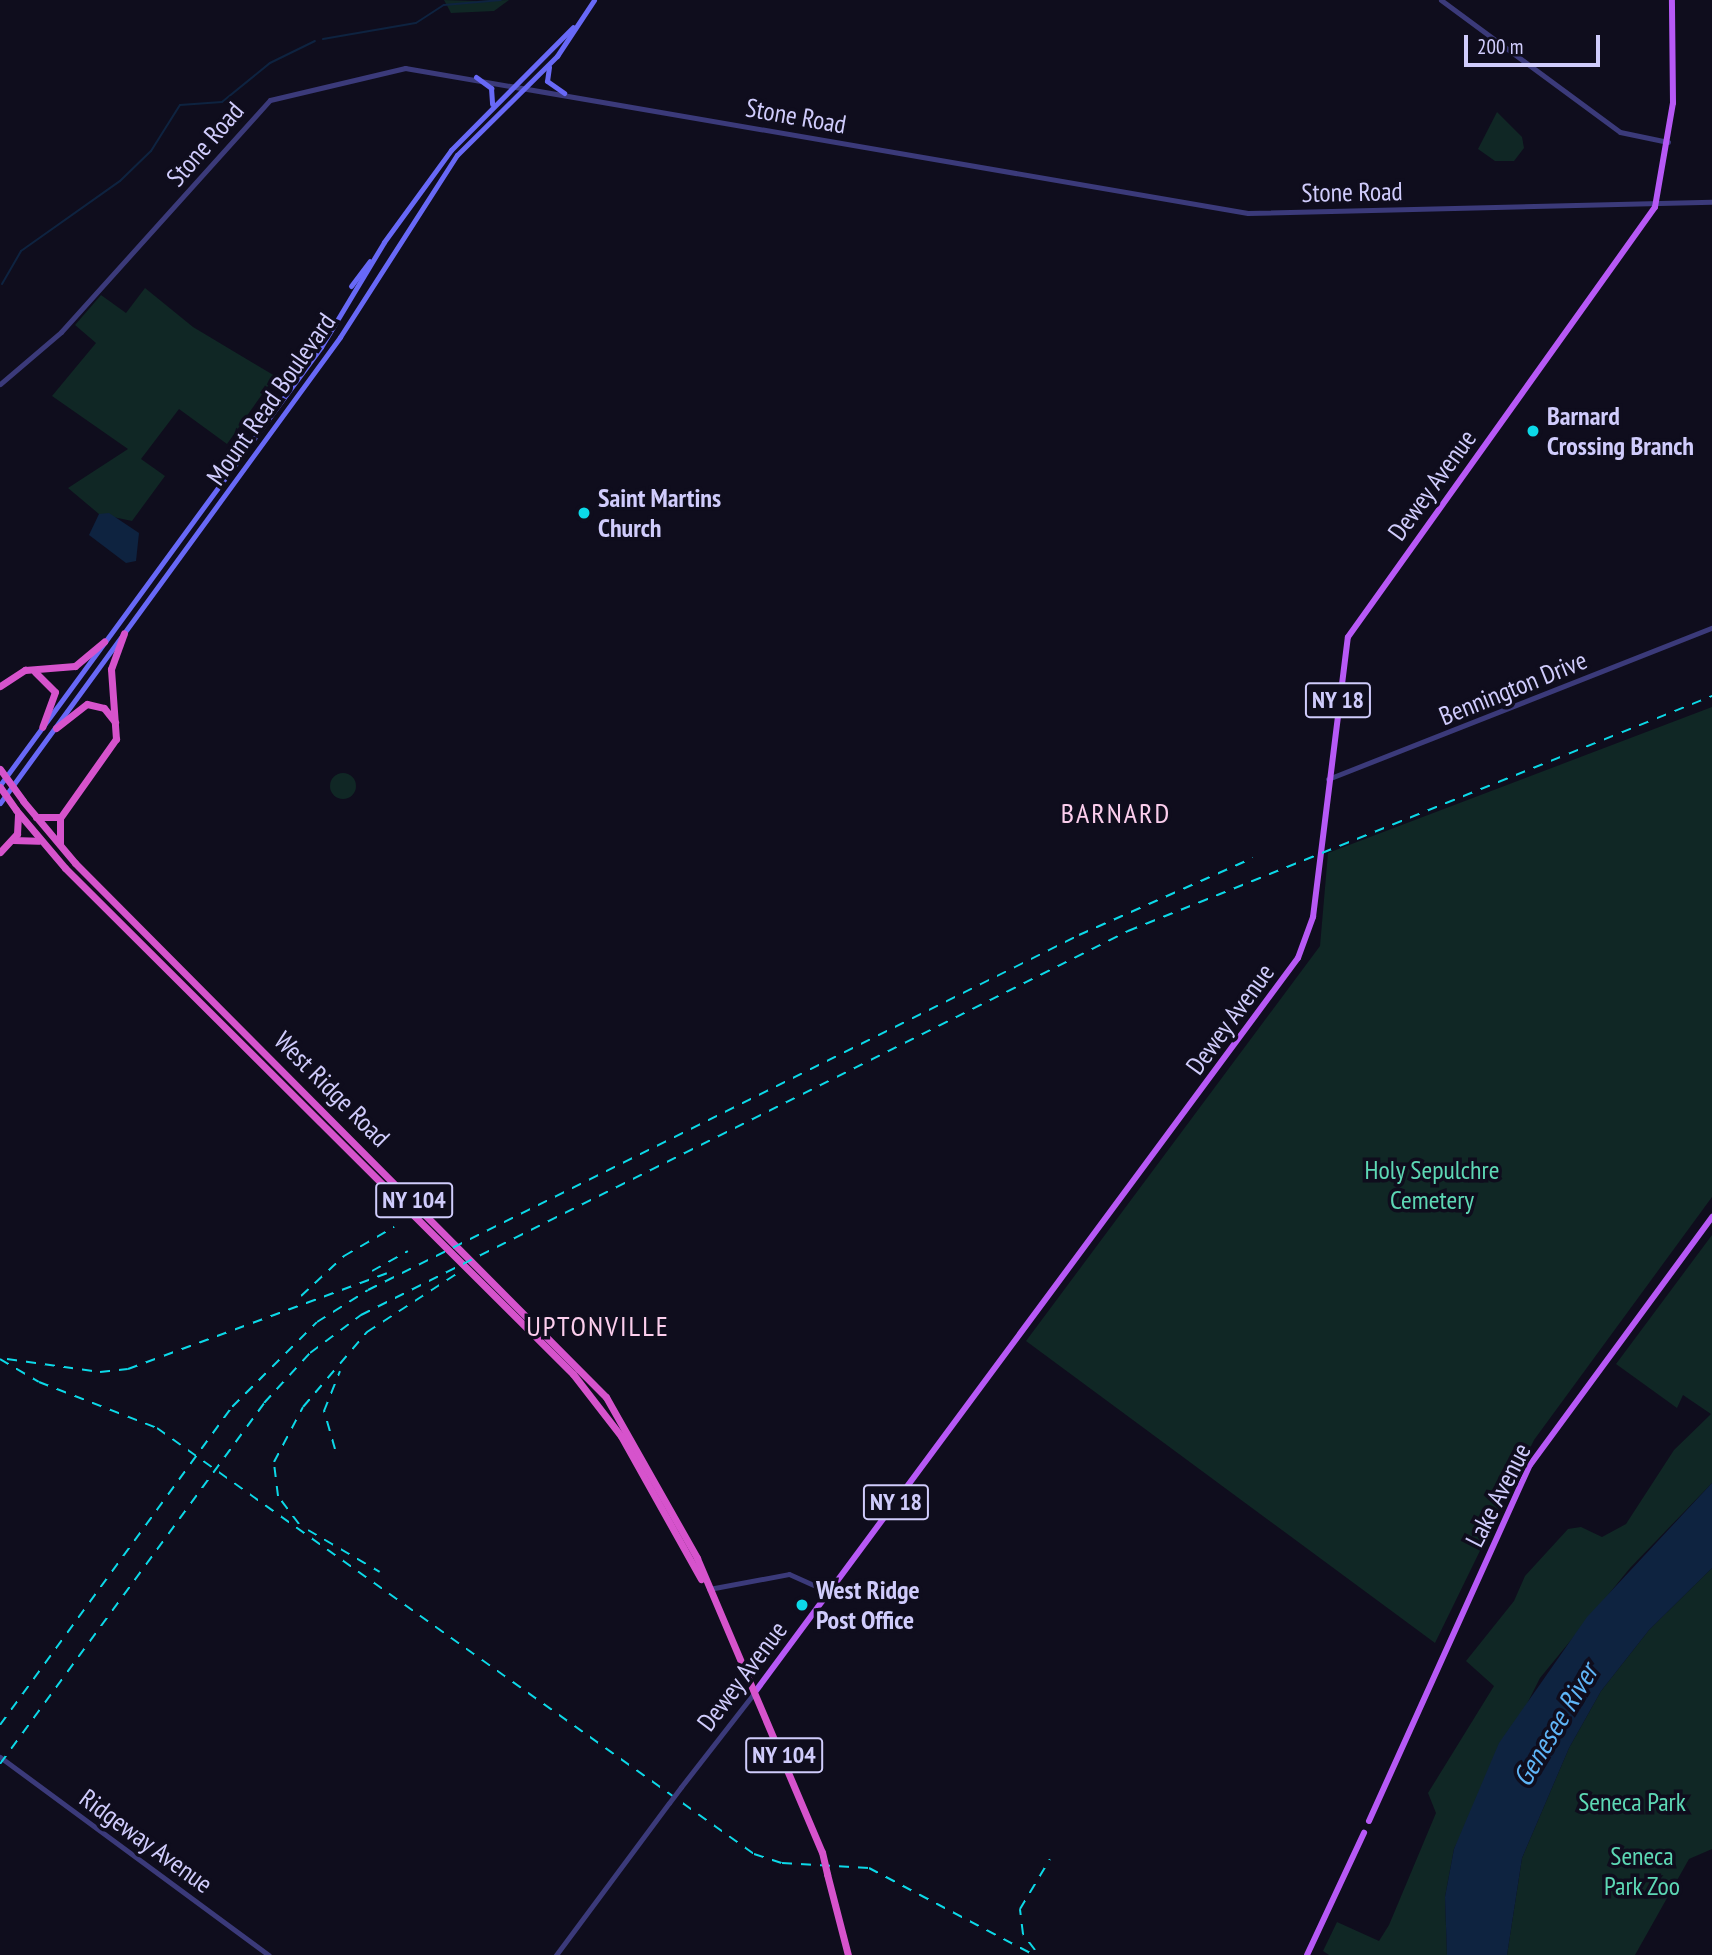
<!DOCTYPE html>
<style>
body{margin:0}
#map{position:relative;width:1712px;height:1955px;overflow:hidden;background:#0f0d1d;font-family:"PT Sans Narrow",sans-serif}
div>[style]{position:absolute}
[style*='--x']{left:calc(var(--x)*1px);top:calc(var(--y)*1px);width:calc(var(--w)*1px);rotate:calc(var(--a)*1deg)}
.green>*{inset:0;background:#102725}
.round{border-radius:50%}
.water>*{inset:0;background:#0e2340}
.stream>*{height:2px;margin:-1px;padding:0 1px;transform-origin:1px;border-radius:1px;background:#0e2340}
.tertiary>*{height:5px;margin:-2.5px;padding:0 2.5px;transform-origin:2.5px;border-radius:2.5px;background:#3b3a7a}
.secondary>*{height:5px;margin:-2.5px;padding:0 2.5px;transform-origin:2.5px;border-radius:2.5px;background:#6869f7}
.primary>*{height:6px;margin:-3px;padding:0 3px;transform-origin:3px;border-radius:3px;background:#b759f6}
.trunk>*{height:7px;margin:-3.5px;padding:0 3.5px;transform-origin:3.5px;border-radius:3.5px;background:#d653cc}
.rail>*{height:2px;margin-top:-1px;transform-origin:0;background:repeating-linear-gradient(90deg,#0cd9e8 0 10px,transparent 0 19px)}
.tertiary-bridge>*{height:5px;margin:-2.5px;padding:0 2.5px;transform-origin:2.5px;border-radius:2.5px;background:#3b3a7a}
.trunk-bridge>*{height:7px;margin:-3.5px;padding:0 3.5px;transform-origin:3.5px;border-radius:3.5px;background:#d653cc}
.dots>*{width:19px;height:19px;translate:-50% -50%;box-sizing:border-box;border:4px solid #0f0d1d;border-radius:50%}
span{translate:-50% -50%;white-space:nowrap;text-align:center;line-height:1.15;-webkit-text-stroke:7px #0f0d1d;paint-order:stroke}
.shield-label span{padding:2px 5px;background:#0f0d1d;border:2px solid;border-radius:5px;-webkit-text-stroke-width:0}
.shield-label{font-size:24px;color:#d0ccfc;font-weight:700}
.street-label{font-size:26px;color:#d0ccfc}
.poi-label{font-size:26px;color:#d0ccfc;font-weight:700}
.left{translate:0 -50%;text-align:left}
.park-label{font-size:26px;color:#5dd8b5}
.neighbourhood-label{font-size:28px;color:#fcceed;letter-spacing:2px}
.water-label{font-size:28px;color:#5fb5f7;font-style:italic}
.scale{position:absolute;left:1464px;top:35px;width:136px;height:32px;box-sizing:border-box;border:4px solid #d0ccfc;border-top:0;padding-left:9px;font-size:21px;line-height:24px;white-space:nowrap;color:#d0ccfc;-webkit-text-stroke:5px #0f0d1d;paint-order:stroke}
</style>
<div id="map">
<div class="green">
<i style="clip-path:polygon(444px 0,475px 1px,509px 0,494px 11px,451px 13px)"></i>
<i style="clip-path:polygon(1497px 112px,1522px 137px,1524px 148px,1514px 161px,1495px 161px,1478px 149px)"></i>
<i style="clip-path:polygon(145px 288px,193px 327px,275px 376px,227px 444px,179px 409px,141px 459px,165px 476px,132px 521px,99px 514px,68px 488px,128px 449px,52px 396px,96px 343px,75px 325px,101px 295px,126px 313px)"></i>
<i style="clip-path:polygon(1712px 707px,1712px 1197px,1534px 1440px,1435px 1643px,1026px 1341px,1320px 946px,1328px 853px)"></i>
<i class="round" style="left:330px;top:773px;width:26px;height:26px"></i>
<i style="clip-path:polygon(1712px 1235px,1712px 1483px,1630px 1568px,1540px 1678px,1454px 1849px,1445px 1897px,1447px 1955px,1329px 1955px,1323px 1951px,1337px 1922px,1379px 1941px,1389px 1925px,1436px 1813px,1428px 1793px,1494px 1686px,1466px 1661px,1514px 1601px,1525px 1576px,1568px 1529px,1581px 1527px,1602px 1537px,1626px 1524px,1674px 1450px,1711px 1414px,1683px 1395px,1677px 1408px,1616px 1364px)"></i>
<i style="clip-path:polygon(1712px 1568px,1712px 1849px,1689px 1859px,1635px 1955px,1507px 1955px,1522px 1858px,1569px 1748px,1601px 1691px,1649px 1630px)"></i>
</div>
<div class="water">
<i style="clip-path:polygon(109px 513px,139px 533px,136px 561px,126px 563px,89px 535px,99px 514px)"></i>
<i style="clip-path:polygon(1712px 1483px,1712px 1568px,1649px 1630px,1601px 1691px,1569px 1748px,1522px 1858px,1507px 1955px,1447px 1955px,1445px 1897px,1454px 1849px,1499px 1743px,1587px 1617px)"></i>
</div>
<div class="stream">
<i style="--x:323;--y:39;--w:94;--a:-9.8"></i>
<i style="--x:416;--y:23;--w:33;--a:-33"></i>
<i style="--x:444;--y:5;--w:57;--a:-5"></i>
<i style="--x:2;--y:284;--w:38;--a:-60"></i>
<i style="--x:21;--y:251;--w:121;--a:-35.3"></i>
<i style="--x:120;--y:181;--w:43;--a:-44.1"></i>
<i style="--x:151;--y:151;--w:54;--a:-57.8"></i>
<i style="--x:180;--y:105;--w:42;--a:-4.1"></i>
<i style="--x:222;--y:102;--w:62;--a:-39.1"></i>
<i style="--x:270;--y:63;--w:50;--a:-26.1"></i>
</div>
<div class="tertiary">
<i style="--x:1441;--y:0;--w:222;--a:36.4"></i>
<i style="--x:1620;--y:132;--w:49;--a:11.8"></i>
<i style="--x:0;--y:384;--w:80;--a:-40.4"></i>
<i style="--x:61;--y:332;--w:312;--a:-48"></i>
<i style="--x:270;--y:100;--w:139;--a:-13.3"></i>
<i style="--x:405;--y:68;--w:855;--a:9.76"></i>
<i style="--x:1248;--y:213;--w:464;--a:-1.4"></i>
<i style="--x:1328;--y:779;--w:413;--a:-21.5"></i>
<i style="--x:709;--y:1589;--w:81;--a:-10.6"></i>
<i style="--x:789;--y:1574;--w:44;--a:24.2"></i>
<i style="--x:0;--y:1757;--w:334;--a:36.4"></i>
<i style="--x:681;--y:1787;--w:120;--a:-52.1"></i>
<i style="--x:556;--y:1955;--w:189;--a:-53.4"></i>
</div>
<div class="secondary">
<i style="--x:549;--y:67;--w:14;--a:98"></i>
<i style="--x:547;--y:81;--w:21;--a:35"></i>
<i style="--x:476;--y:77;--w:19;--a:36"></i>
<i style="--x:491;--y:88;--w:16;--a:86"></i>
<i style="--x:351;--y:286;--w:31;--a:-53"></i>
<i style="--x:0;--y:785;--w:543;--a:-53.76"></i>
<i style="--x:321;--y:347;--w:122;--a:-59"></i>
<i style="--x:384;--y:242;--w:114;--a:-53.9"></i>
<i style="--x:451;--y:150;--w:173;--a:-45.2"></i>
<i style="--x:0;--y:803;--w:577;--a:-53.88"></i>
<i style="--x:340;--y:337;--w:216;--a:-57.3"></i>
<i style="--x:457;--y:155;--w:141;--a:-44.7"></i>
<i style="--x:557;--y:56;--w:67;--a:-56.5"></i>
</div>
<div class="primary">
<i style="--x:755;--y:1692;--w:913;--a:-53.51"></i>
<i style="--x:1298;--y:958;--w:44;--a:-69.9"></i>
<i style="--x:1313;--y:917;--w:282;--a:-82.9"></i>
<i style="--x:1348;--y:637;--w:528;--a:-54.47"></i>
<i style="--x:1655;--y:207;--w:106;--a:-80.2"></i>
<i style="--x:1673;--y:103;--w:103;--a:-90.6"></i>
<i style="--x:1369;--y:1821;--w:391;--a:-65.7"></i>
<i style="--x:1530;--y:1465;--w:308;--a:-53.7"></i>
<i style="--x:1307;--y:1955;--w:135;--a:-65"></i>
</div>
<div class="trunk">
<i style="--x:35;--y:672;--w:28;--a:45"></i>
<i style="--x:55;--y:692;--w:37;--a:110"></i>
<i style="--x:0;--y:686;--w:30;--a:-33"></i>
<i style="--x:25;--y:670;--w:50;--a:-4.6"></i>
<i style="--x:75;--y:666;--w:38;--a:-40"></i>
<i style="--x:56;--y:728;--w:39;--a:-38"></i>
<i style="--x:87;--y:704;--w:17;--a:13"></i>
<i style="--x:104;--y:708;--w:18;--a:52"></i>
<i style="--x:23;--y:801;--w:81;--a:50"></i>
<i style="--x:75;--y:863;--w:753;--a:45.16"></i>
<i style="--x:606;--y:1397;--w:185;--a:60.5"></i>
<i style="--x:697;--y:1558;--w:319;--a:67"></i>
<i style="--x:16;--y:810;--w:76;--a:49.8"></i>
<i style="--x:65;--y:868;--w:717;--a:44.89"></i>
<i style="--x:573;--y:1374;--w:78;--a:52.3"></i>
<i style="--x:621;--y:1436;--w:164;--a:60.8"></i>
<i style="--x:36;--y:817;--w:24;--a:0"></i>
<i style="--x:13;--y:840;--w:25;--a:2"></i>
<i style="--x:60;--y:844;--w:26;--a:-90"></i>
<i style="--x:60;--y:818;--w:97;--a:-54.7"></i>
<i style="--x:116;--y:739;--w:70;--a:-94.1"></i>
<i style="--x:111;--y:669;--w:38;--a:-70"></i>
<i style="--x:0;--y:852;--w:25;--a:-47"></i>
<i style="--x:17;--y:834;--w:20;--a:-87"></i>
<i style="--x:827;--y:1874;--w:84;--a:75.5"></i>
</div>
<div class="rail">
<i style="--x:372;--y:1271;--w:41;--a:-29.1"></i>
<i style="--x:301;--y:1296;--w:59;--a:-42.9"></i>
<i style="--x:344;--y:1256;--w:58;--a:-30.1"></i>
<i style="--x:0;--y:1359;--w:45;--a:30.5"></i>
<i style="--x:39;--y:1382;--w:127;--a:21.3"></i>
<i style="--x:157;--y:1428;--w:733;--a:35.51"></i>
<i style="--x:754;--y:1854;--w:29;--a:18"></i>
<i style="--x:782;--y:1863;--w:87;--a:3.3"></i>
<i style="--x:869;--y:1868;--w:187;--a:27.8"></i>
<i style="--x:7;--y:1359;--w:94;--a:8"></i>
<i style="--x:100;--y:1372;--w:28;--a:-6"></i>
<i style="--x:128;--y:1369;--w:276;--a:-20.3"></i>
<i style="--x:335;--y:1449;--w:40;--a:-106"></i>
<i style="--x:324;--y:1411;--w:43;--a:-68.2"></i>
<i style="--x:299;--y:1524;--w:35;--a:-127"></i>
<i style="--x:278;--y:1496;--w:34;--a:-97"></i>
<i style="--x:274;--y:1462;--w:62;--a:-62.2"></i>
<i style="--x:303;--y:1407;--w:99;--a:-49.5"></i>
<i style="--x:367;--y:1332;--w:112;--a:-33"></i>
<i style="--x:308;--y:1530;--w:83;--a:30.3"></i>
<i style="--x:0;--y:1725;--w:394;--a:-53.9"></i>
<i style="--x:232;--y:1407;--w:120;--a:-45"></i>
<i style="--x:317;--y:1322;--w:60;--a:-32.1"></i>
<i style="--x:368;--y:1290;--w:795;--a:-26.53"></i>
<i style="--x:1079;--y:935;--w:190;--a:-23.9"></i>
<i style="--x:0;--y:1764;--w:447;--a:-53.8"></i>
<i style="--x:264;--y:1403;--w:68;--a:-47.4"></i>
<i style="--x:310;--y:1353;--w:64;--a:-36.7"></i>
<i style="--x:361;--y:1315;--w:858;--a:-26.59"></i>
<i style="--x:1128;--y:931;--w:630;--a:-21.92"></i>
<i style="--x:1035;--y:1950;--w:20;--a:-127"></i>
<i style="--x:1023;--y:1934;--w:25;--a:-97"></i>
<i style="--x:1020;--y:1909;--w:58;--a:-59"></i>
</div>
<div class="tertiary-bridge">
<i style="--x:669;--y:1803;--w:20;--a:-53"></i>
</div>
<div class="trunk-bridge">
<i style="--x:0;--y:769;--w:39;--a:54"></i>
<i style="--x:0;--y:787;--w:28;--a:55"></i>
<i style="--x:822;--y:1852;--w:23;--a:77"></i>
</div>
<div class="dots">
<i style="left:1533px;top:431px;background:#0cd9e8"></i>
<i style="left:584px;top:513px;background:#0cd9e8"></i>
<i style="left:802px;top:1605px;background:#0cd9e8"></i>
</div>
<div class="shield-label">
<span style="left:1338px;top:700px">NY 18</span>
<span style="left:414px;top:1200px">NY 104</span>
<span style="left:896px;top:1502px">NY 18</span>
<span style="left:784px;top:1755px">NY 104</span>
</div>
<div class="street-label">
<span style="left:796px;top:116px;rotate:10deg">Stone Road</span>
<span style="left:205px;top:144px;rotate:-49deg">Stone Road</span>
<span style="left:1352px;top:192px;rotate:-1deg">Stone Road</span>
<span style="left:271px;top:399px;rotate:-55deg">Mount Read Boulevard</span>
<span style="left:1432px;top:485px;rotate:-54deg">Dewey Avenue</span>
<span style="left:1513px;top:688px;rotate:-22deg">Bennington Drive</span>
<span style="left:1230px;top:1019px;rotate:-54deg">Dewey Avenue</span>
<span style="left:332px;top:1089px;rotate:45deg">West Ridge Road</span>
<span style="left:1498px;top:1495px;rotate:-63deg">Lake Avenue</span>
<span style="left:742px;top:1676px;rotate:-53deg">Dewey Avenue</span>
<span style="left:146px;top:1841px;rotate:36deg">Ridgeway Avenue</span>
</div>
<div class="poi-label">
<span class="left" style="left:1547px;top:431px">Barnard<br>Crossing Branch</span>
<span class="left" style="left:598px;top:513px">Saint Martins<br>Church</span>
<span class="left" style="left:816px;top:1605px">West Ridge<br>Post Office</span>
</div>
<div class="park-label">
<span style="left:1432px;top:1185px">Holy Sepulchre<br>Cemetery</span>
<span style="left:1632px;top:1802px">Seneca Park</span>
<span style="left:1642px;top:1871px">Seneca<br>Park Zoo</span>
</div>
<div class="neighbourhood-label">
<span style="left:1116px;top:813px">BARNARD</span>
<span style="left:598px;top:1326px">UPTONVILLE</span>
</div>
<div class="water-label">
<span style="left:1555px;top:1725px;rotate:-59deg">Genesee River</span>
</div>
<div class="scale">200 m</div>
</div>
